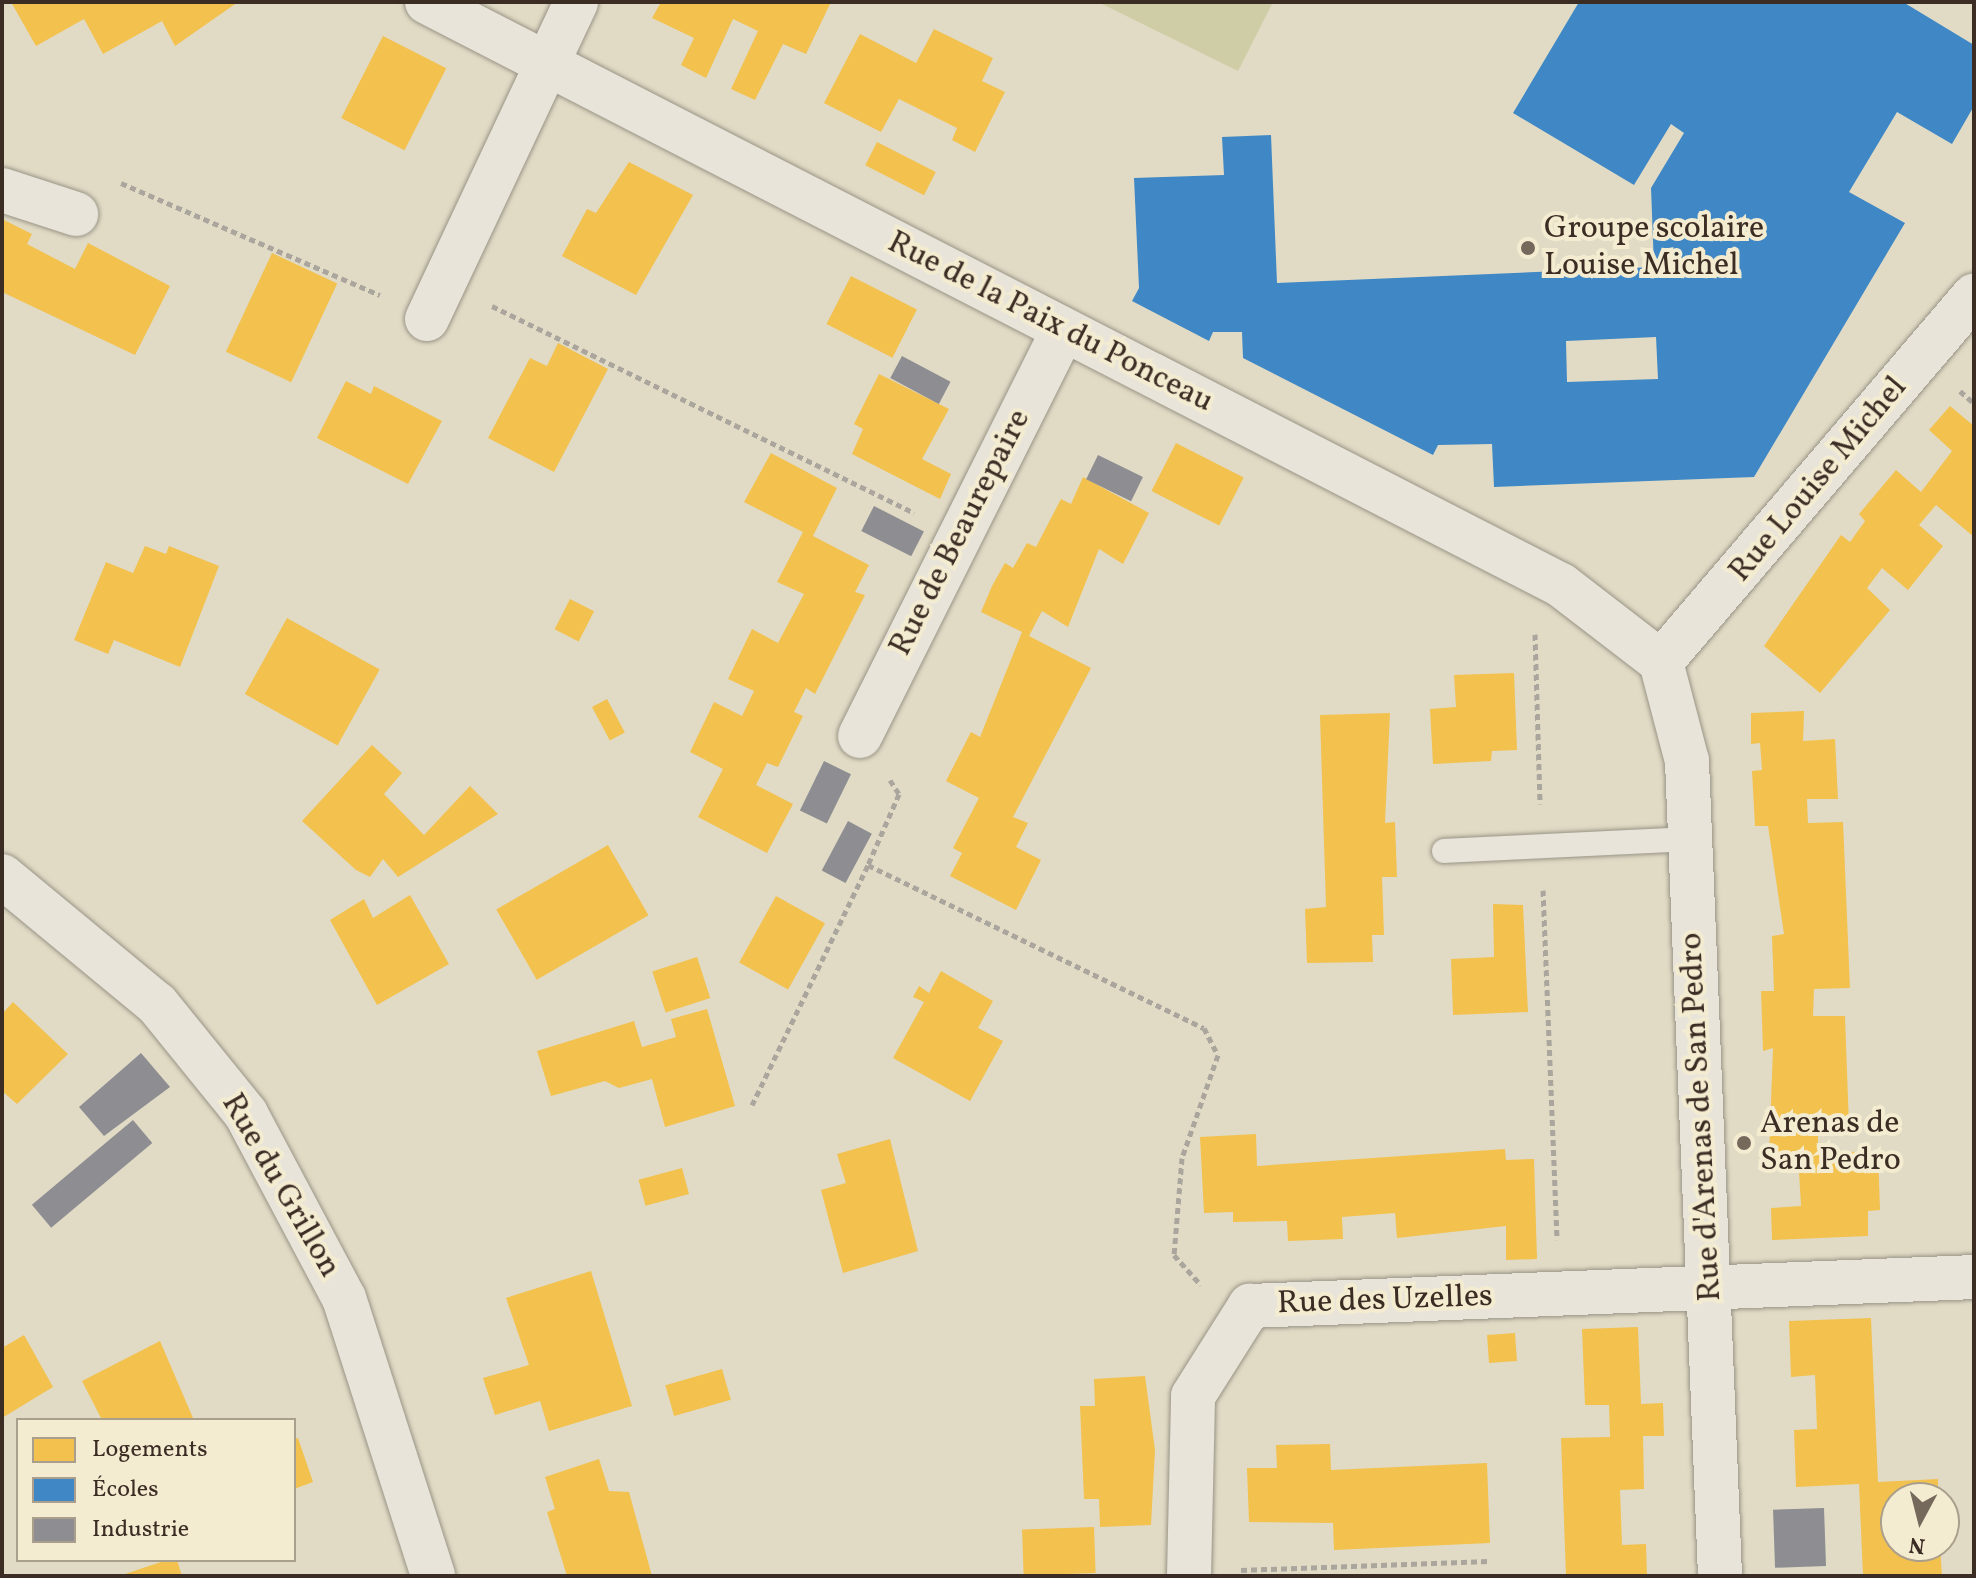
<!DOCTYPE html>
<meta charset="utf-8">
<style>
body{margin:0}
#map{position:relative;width:1976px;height:1578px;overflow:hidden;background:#e1dbc5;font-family:Vollkorn,serif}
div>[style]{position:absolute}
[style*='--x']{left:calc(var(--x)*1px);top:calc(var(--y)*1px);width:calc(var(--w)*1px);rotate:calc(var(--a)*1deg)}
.green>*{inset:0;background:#cecda5}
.homes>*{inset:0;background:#f2c14e;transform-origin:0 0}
.schools>*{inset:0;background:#3f88c5}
.industry>*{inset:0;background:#8d8d92;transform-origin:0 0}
.path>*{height:5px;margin-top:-2.5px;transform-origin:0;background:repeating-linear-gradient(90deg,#aaa59d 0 6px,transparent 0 10px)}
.roads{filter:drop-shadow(0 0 2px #999486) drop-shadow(0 0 2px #999486)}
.service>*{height:24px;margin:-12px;padding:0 12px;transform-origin:12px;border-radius:12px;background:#e8e4d9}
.minor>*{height:44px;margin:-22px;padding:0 22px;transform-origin:22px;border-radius:22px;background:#e8e4d9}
.dots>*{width:22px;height:22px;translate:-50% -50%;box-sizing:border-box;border:4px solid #f4ecd1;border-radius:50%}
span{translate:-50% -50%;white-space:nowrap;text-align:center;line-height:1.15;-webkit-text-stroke:8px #f4ecd1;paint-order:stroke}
.poi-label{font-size:32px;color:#3b2c24}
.left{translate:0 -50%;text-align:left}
.street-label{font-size:32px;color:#3b2c24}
.frame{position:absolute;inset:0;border:4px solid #3b2c24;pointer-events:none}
.legend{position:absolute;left:16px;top:1418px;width:280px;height:144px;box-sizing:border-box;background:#f4ecd1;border:2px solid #aa9f8c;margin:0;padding:10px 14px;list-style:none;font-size:24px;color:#3b2c24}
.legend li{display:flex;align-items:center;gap:16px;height:40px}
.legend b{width:40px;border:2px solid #aa9f8c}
.north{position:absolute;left:1880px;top:1482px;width:80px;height:80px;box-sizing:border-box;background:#f4ecd1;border:2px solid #aa9f8c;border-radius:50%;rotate:187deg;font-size:22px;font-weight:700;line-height:32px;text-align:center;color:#3b2c24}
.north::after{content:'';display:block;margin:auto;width:28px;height:36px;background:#75695c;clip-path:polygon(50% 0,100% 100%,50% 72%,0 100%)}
</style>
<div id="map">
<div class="green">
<i style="clip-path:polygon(1098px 2px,1273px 2px,1238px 71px)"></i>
</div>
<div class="homes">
<i style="clip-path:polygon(11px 2px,238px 2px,175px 46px,162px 21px,103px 54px,84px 19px,36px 46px)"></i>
<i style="clip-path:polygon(661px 2px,831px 2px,806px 54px,783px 44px,755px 100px,731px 89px,758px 31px,733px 19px,706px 78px,681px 65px,694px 38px,652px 18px)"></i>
<i style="clip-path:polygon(934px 29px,993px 58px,982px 81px,1005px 92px,975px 152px,952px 140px,957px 128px,899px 99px,881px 132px,824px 103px,860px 34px,916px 63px)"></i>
<i style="left:383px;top:36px;width:71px;height:92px;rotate:27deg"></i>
<i style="left:877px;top:142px;width:66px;height:26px;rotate:27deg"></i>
<i style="clip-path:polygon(629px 162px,693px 195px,636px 295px,562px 256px,587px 209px,596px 213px)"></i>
<i style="clip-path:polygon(2px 219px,32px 234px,27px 244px,75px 269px,88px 243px,170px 286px,135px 355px,2px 292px)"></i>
<i style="left:272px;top:253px;width:72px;height:109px;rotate:25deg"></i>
<i style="left:851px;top:276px;width:74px;height:54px;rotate:27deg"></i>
<i style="clip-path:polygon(558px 343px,608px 369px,554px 472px,488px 438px,530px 358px,547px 366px)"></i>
<i style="clip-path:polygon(879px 374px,949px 409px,922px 459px,951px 474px,940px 499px,852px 454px,863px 429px,854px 424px)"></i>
<i style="clip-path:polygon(346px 381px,371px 394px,374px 386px,442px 421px,408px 484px,317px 438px)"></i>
<i style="clip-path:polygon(1950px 406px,1974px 426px,1974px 537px,1936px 505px,1919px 525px,1943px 546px,1908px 590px,1882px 568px,1867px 588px,1890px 610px,1820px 693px,1764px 646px,1841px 535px,1850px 542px,1865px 521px,1859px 514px,1896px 470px,1921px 492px,1952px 451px,1929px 430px)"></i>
<i style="left:1176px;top:443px;width:76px;height:54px;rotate:27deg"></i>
<i style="clip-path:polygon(771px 453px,837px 488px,813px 536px,869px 565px,855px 592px,865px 595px,815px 694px,806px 688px,794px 712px,803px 716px,778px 767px,767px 763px,756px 785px,793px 804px,767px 853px,698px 817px,723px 769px,690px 752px,714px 702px,742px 716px,754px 691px,728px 679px,752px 629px,778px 643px,804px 594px,777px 582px,803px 532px,744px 502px)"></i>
<i style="clip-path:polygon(1083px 477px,1149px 513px,1123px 564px,1099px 549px,1068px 627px,1042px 611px,1029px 636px,1091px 668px,1013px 817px,1028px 823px,1016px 847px,1041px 860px,1016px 910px,950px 876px,962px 853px,953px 848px,979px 798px,946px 781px,971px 732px,980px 737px,1022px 632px,981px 612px,992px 586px,1005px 563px,1013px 568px,1027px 543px,1036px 547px,1061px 499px,1071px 504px)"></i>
<i style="clip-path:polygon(145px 546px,166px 554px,169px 546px,219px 566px,180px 667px,114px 640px,108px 654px,74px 640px,106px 562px,133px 573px)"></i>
<i style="left:570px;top:599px;width:27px;height:34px;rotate:27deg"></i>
<i style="left:287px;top:618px;width:106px;height:87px;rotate:29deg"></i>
<i style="clip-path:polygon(1514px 673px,1517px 750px,1492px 751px,1491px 761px,1433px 764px,1430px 709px,1456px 707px,1454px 675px)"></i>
<i style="left:607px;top:699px;width:38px;height:17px;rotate:62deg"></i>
<i style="clip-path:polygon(1804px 711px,1803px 741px,1835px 739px,1838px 799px,1807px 799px,1808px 823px,1843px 822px,1850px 988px,1814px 989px,1813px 1016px,1845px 1016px,1849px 1126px,1818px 1128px,1818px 1153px,1878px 1151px,1880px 1210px,1868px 1211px,1868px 1236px,1772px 1240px,1771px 1208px,1801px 1206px,1798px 1154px,1769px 1155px,1773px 1048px,1763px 1051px,1761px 991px,1774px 991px,1772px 936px,1784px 934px,1768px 826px,1755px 826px,1752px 771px,1762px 770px,1760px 743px,1751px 744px,1751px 713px)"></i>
<i style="clip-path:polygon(1390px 713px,1385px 823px,1395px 822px,1397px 877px,1382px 877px,1384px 935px,1372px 935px,1373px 962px,1307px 963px,1305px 909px,1326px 907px,1320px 715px)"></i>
<i style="clip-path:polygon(372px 745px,402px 773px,384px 794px,424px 835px,470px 786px,498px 814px,398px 877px,383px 859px,370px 877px,356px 870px,302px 821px)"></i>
<i style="left:608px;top:845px;width:81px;height:129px;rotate:60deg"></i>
<i style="clip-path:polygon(410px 895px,449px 964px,377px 1005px,330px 920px,364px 899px,373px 918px)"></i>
<i style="left:776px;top:896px;width:56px;height:76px;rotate:29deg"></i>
<i style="clip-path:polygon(1493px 904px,1523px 905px,1528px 1012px,1453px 1015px,1451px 959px,1494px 957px)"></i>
<i style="left:697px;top:957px;width:43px;height:47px;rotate:72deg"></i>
<i style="clip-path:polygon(941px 971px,993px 1001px,978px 1028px,1003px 1041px,970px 1101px,893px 1058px,924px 1002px,913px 997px,919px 986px,929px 993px)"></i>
<i style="clip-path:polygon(13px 1002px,68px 1054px,17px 1104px,2px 1091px,2px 1014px)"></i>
<i style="clip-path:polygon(707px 1009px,735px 1106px,665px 1127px,652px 1079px,619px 1088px,605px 1081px,551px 1096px,537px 1051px,634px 1021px,642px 1047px,676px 1037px,671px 1019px)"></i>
<i style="clip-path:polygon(1256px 1134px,1257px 1166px,1505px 1149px,1506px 1160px,1534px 1159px,1537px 1259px,1506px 1260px,1506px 1226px,1397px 1238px,1395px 1213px,1342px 1217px,1343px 1239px,1288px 1241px,1287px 1221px,1233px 1222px,1233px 1212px,1204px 1213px,1200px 1137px)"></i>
<i style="clip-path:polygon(890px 1139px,918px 1251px,843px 1273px,821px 1190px,846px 1183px,837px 1154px)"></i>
<i style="left:682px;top:1168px;width:27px;height:45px;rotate:75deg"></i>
<i style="clip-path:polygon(591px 1271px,632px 1406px,549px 1431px,540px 1401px,495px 1415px,483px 1378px,529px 1365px,506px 1298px)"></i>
<i style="clip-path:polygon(1871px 1318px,1878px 1482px,1938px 1479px,1938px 1498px,1896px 1498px,1896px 1546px,1940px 1546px,1942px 1576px,1863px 1576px,1859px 1484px,1796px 1487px,1794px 1430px,1817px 1429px,1815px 1375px,1791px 1377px,1789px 1321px)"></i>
<i style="clip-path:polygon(1638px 1327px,1641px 1404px,1663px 1403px,1664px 1436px,1643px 1436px,1644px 1489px,1620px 1490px,1621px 1517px,1622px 1545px,1646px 1544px,1647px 1576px,1566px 1576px,1561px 1438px,1610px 1437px,1609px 1405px,1585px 1405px,1582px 1329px)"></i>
<i style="left:1515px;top:1333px;width:28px;height:28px;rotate:86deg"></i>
<i style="clip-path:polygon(24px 1335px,53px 1387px,2px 1418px,2px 1348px)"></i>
<i style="clip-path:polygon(160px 1341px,193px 1418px,102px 1420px,82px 1381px)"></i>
<i style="left:722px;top:1369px;width:32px;height:59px;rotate:74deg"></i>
<i style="clip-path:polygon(1145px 1376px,1155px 1450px,1151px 1525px,1100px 1527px,1099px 1499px,1084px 1499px,1080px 1406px,1095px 1406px,1094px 1379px)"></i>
<i style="clip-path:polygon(298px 1438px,313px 1482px,294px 1489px,294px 1439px)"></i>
<i style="clip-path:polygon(1330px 1444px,1331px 1470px,1487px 1463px,1490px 1543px,1334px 1550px,1333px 1523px,1249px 1522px,1247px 1468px,1277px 1468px,1276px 1445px)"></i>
<i style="clip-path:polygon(599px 1459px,609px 1491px,629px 1492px,652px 1576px,567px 1576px,547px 1512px,555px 1509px,545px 1477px)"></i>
<i style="left:1094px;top:1527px;width:46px;height:72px;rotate:88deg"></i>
<i style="clip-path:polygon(177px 1560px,182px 1576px,119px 1576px,167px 1560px)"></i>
</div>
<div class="schools">
<i style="clip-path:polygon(evenodd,1579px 2px,1903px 2px,1974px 45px,1974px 106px,1952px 144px,1897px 112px,1849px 192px,1905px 223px,1754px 477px,1494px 487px,1492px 444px,1438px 445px,1433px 455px,1243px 358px,1242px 332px,1213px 332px,1209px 341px,1132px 301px,1139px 288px,1134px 178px,1224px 175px,1222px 137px,1271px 135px,1277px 283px,1654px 267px,1651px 188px,1684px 133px,1671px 124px,1634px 185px,1513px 113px,1579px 2px,1656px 337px,1658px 379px,1567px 382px,1566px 341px,1656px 337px)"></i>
</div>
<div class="industry">
<i style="left:902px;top:356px;width:55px;height:25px;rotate:28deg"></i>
<i style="left:1098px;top:455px;width:50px;height:27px;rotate:26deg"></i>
<i style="left:874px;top:506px;width:56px;height:28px;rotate:27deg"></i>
<i style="left:824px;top:761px;width:30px;height:55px;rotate:26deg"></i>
<i style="left:848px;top:821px;width:27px;height:56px;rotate:28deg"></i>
<i style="clip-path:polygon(141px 1053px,170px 1087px,104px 1136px,79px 1107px)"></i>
<i style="left:133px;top:1120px;width:30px;height:132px;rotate:50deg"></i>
<i style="left:1824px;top:1508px;width:58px;height:51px;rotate:88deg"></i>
</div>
<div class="path">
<i style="--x:121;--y:183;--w:282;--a:23.4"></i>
<i style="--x:492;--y:306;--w:470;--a:26.1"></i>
<i style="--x:1960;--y:391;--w:18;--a:41"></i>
<i style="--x:1535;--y:634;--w:170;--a:88.3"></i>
<i style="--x:890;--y:780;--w:17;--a:57"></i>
<i style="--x:899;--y:794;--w:77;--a:113.6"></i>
<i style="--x:868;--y:865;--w:373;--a:25.9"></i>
<i style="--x:1204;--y:1028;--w:30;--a:63"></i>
<i style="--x:1218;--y:1055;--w:109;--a:109.3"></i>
<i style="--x:1182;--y:1158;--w:97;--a:94.7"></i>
<i style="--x:1174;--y:1255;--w:40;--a:48"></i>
<i style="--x:1543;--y:890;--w:350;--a:87.7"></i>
<i style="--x:752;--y:1105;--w:267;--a:-64.2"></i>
<i style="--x:1241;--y:1570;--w:248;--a:-2.1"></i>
</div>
<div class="roads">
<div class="service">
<i style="--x:1444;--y:851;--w:246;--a:-2.8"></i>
</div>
<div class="minor">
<i style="--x:427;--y:2;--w:1275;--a:27.21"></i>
<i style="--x:1561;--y:585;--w:126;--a:37.6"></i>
<i style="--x:1661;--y:662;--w:102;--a:75.3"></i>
<i style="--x:1687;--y:761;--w:816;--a:87.68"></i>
<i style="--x:2;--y:190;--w:78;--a:18"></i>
<i style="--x:427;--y:319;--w:350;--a:-64.8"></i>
<i style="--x:1661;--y:662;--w:482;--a:-49.5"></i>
<i style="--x:860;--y:736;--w:454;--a:-63.4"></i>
<i style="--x:2;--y:876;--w:201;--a:39.6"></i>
<i style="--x:157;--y:1004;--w:141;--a:51"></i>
<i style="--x:246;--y:1114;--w:208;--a:62"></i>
<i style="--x:344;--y:1298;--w:292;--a:72.2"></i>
<i style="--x:1189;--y:1576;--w:180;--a:-88.7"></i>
<i style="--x:1193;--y:1396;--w:107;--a:-57.7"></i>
<i style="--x:1250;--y:1306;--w:725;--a:-2.29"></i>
</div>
</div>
<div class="dots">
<i style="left:1528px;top:248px;background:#75695c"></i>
<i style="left:1744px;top:1143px;background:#75695c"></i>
</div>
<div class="poi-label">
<span class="left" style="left:1544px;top:248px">Groupe scolaire<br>Louise Michel</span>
<span class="left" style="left:1760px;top:1143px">Arenas de<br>San Pedro</span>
</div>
<div class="street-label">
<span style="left:1050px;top:323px;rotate:27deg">Rue de la Paix du Ponceau</span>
<span style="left:1819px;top:480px;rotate:-50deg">Rue Louise Michel</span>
<span style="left:961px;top:533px;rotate:-63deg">Rue de Beaurepaire</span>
<span style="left:1702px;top:1117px;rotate:-93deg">Rue d'Arenas de San Pedro</span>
<span style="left:280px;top:1186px;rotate:60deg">Rue du Grillon</span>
<span style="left:1385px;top:1301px;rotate:-2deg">Rue des Uzelles</span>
</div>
<div class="frame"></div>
<ul class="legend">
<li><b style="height:22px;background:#f2c14e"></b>Logements</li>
<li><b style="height:22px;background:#3f88c5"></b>Écoles</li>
<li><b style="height:22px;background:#8d8d92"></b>Industrie</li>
</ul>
<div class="north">N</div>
</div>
